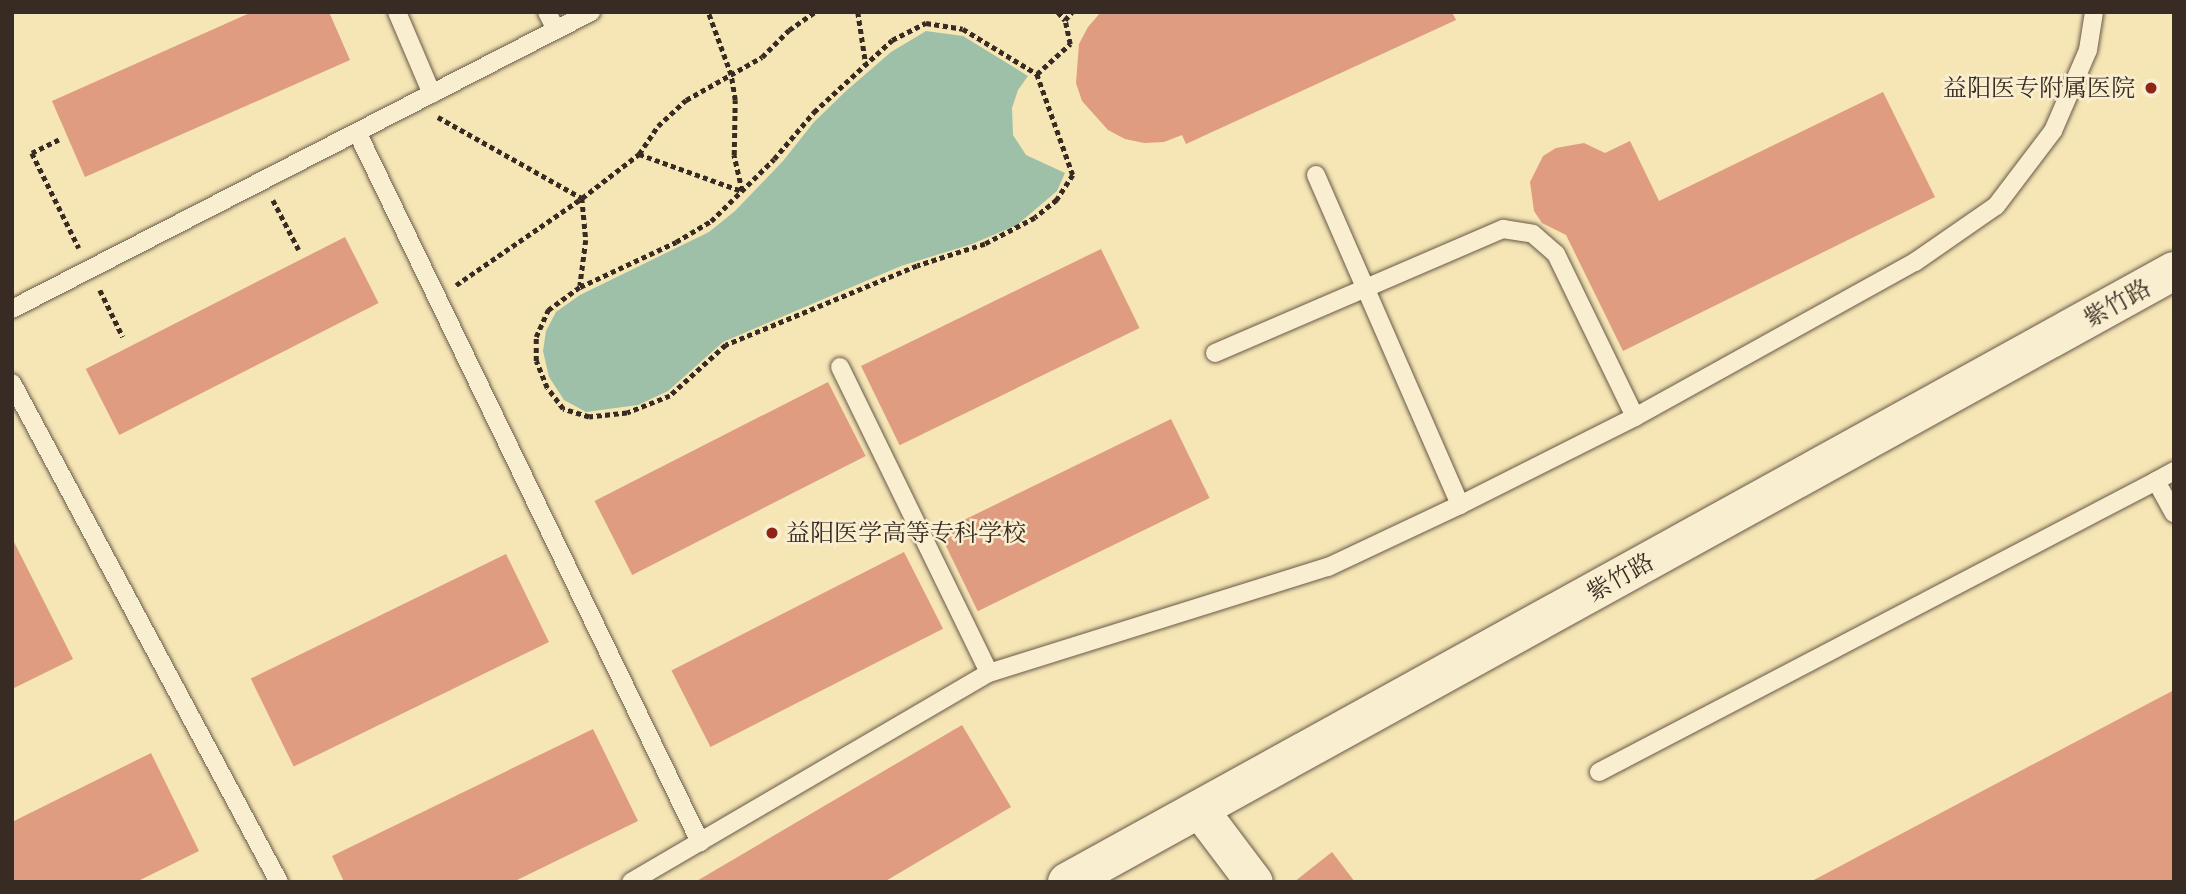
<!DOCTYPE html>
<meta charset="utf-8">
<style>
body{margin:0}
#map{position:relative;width:2186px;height:894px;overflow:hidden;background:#f6e5b5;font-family:"EB Garamond","Noto Serif SC",serif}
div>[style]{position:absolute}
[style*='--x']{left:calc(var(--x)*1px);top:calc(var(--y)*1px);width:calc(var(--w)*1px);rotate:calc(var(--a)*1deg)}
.water>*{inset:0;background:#9ec0a8}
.building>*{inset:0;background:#df9c80;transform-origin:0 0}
.path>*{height:4.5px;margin-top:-2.25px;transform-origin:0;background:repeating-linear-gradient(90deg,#382b23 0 5px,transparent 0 8.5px)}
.roads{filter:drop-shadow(0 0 2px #685a48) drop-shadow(0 0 2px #685a48)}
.service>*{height:18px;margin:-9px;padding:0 9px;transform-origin:9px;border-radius:9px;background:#f9eecf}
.minor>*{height:37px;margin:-18.5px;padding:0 18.5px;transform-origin:18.5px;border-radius:18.5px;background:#f9eecf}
.tertiary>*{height:38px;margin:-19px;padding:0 19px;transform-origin:19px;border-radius:19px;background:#f9eecf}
.dots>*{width:19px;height:19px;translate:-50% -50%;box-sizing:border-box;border:4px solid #f9eecf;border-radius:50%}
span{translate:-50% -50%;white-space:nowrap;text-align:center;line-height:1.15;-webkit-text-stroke:5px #f9eecf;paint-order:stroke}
.poi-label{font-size:24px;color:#382b23}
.right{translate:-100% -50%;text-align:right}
.left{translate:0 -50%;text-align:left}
.street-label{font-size:24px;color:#382b23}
.frame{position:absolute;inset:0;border:14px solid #382b23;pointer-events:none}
</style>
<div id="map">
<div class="water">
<i style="clip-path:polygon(926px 31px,963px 36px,1028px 76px,1018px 90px,1012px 108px,1013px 135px,1026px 155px,1065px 173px,1057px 191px,1017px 225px,972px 244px,901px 266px,723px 342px,668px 391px,638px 405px,586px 412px,564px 400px,549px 377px,543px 351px,546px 331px,556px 312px,580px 295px,709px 232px,735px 211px,783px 161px,814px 122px,846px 91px,891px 52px)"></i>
</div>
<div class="building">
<i style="clip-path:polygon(252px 12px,329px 12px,350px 60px,85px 177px,52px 101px)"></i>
<i style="clip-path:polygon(1101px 12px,1452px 12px,1456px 20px,1186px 144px,1182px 135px,1164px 142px,1144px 143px,1125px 139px,1108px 130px,1082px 101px,1076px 83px,1079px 44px,1088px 27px)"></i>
<i style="clip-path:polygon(1883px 92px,1935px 197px,1623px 351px,1566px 235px,1542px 223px,1534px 211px,1530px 182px,1543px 156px,1556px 148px,1584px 143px,1605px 153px,1630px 141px,1659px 201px)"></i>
<i style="left:345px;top:237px;width:74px;height:291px;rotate:63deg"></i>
<i style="left:1101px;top:249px;width:88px;height:267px;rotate:64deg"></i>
<i style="left:828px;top:382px;width:83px;height:262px;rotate:63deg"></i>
<i style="left:1171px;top:419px;width:88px;height:258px;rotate:64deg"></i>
<i style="clip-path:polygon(12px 538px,73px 659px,12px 689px)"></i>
<i style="left:904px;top:552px;width:86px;height:261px;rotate:63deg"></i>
<i style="left:506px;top:554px;width:98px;height:284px;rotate:64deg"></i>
<i style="clip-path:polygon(2174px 690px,2174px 882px,1810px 882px)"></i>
<i style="clip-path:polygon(962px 725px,1011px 807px,884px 882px,695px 882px)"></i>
<i style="clip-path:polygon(593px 729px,638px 821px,513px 882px,344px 882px,332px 856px)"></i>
<i style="clip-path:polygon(151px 753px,199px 851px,136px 882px,12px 882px,12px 822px)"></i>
<i style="clip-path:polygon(1332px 852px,1355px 882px,1294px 882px)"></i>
</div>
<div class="path">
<i style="--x:858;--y:12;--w:54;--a:81.4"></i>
<i style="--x:1058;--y:12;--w:11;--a:49"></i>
<i style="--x:1065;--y:20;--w:11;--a:-49"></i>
<i style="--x:1037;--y:74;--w:107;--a:70.4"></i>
<i style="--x:1073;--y:175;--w:30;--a:123"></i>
<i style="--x:1057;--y:200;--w:28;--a:141"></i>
<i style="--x:1035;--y:218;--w:56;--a:152.5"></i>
<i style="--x:985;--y:244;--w:71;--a:162.1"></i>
<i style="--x:917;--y:266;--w:207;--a:157.5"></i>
<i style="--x:726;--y:345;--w:76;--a:137.7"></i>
<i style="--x:670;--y:396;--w:46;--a:158.4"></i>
<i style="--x:627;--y:413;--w:38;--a:174"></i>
<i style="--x:589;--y:417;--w:27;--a:-163"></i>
<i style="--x:563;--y:409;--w:26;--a:-127"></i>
<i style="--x:547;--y:388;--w:29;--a:-112"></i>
<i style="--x:536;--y:361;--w:24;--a:-90"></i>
<i style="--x:536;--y:337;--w:30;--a:-66"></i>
<i style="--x:548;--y:310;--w:39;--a:-36"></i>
<i style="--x:580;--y:287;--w:106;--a:-25.1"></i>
<i style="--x:676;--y:242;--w:41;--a:-31"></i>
<i style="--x:711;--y:221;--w:88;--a:-44.5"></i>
<i style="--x:774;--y:159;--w:62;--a:-49.6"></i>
<i style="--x:814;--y:112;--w:106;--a:-42.7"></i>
<i style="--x:892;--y:40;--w:38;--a:-27"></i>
<i style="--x:926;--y:23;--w:37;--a:9"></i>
<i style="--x:963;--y:29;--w:87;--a:31.3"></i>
<i style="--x:1037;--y:74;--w:45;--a:-42.3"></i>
<i style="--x:1070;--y:44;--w:25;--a:-102"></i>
<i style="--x:438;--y:117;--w:165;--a:29.4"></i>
<i style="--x:582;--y:198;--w:42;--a:84.6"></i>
<i style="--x:586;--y:240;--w:46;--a:97.4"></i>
<i style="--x:59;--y:140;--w:30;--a:154"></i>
<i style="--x:32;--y:153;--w:106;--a:63.7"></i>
<i style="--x:639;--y:154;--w:109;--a:19.8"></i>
<i style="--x:742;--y:191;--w:37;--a:-103"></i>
<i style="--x:734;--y:155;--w:55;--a:-89"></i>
<i style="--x:735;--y:100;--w:25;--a:-99"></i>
<i style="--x:731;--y:75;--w:67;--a:-110.1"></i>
<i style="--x:273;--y:200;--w:56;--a:62.5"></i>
<i style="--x:456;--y:285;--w:153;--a:-34.6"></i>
<i style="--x:582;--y:198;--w:72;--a:-37.7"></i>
<i style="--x:639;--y:154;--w:34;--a:-56"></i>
<i style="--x:658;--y:126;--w:38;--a:-43"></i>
<i style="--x:686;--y:100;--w:87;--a:-29.5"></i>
<i style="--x:762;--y:57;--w:38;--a:-45"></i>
<i style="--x:789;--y:30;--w:32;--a:-35"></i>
<i style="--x:100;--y:290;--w:52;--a:63.9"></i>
</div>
<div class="roads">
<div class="service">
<i style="--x:397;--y:12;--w:89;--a:66.9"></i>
<i style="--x:547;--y:12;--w:20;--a:63"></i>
<i style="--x:357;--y:132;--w:789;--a:64.21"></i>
<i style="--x:1316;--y:175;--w:360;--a:66.4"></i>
<i style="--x:12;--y:309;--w:651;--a:-27.16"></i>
<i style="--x:1215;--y:353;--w:314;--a:-23.3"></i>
<i style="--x:1503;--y:229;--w:30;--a:9"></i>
<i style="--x:1533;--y:234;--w:30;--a:41"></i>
<i style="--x:1556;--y:254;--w:181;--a:64.1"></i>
<i style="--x:840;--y:367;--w:340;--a:64"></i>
<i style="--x:12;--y:383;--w:566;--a:61.85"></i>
<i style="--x:2174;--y:471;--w:21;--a:151"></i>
<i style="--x:2156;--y:481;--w:37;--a:61"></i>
<i style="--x:1599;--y:772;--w:628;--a:-27.58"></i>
<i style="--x:631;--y:882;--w:415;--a:-30.3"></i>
<i style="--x:989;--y:673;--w:355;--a:-17.4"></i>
<i style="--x:1328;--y:567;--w:146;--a:-25.2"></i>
<i style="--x:1460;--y:505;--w:196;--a:-26.7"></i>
<i style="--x:1635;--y:417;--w:320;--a:-29"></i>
<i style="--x:1915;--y:262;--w:98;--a:-34.7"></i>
<i style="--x:1996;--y:206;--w:94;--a:-52.8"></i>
<i style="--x:2053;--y:131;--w:88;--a:-66.6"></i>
<i style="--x:2088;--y:50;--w:38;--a:-81"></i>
</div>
<div class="minor">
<i style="--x:1199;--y:809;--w:91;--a:53"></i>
</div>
<div class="tertiary">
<i style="--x:1067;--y:882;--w:1264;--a:-28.9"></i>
</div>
</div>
<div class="dots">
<i style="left:2151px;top:88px;background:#8f2418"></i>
<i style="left:772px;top:533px;background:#8f2418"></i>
</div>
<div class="poi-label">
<span class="right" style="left:2135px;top:88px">益阳医专附属医院</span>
<span class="left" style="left:786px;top:533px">益阳医学高等专科学校</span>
</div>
<div class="street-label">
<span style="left:2117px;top:303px;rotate:-29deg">紫竹路</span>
<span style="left:1620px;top:577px;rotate:-29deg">紫竹路</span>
</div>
<div class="frame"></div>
</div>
